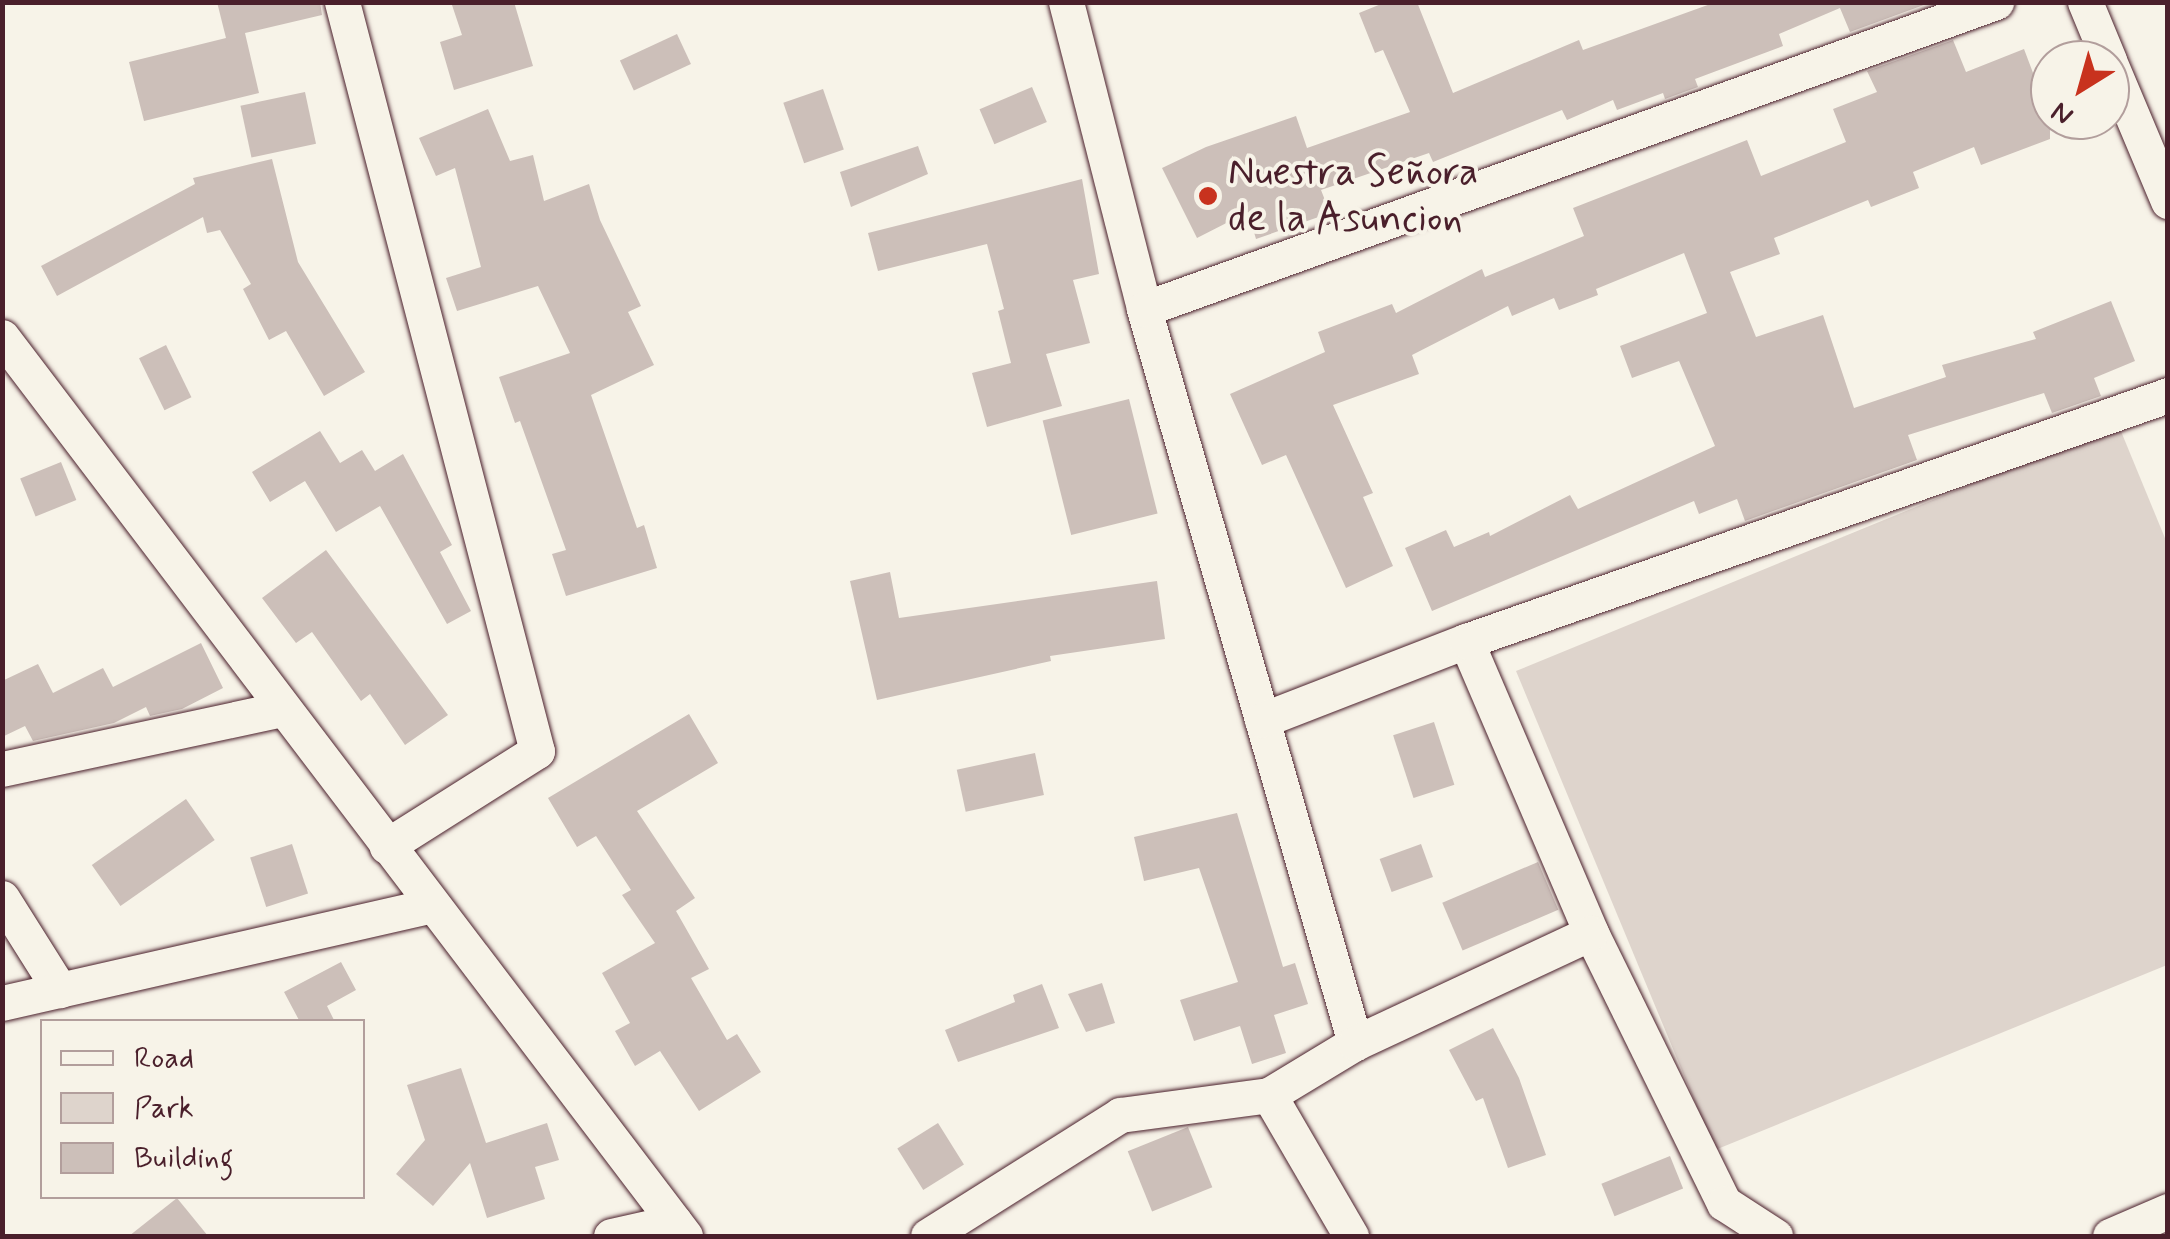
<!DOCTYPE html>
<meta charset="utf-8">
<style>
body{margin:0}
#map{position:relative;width:2170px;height:1239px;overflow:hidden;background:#f7f3e8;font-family:Mynerve,sans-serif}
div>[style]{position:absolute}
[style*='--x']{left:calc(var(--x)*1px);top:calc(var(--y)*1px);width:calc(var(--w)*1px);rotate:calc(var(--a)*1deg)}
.green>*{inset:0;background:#ded4cc}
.building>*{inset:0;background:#ccbfb9;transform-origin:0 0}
.roads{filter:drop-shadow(0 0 2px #4a1f2b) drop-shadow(0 0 2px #4a1f2b)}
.street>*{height:35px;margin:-17.5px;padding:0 17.5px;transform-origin:17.5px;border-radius:17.5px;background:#f7f3e8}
.dots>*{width:28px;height:28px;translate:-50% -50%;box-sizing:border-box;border:5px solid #f7f3e8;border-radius:50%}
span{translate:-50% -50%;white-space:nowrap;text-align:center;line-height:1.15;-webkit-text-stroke:8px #f7f3e8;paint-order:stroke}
.poi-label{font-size:40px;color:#4a1f2b}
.left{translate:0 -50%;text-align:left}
.frame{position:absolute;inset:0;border:5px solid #4a1f2b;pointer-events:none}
.legend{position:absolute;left:40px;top:1019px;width:325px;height:180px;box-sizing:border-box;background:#f7f3e8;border:2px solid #b29e9c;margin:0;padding:12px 18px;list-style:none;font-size:30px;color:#4a1f2b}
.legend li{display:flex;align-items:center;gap:20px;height:50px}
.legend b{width:50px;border:2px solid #b29e9c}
.north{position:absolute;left:2030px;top:40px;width:100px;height:100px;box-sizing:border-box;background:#f7f3e8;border:2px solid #b29e9c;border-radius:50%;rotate:217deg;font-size:28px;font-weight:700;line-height:40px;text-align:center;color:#4a1f2b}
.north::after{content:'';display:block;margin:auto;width:35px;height:45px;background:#c8321e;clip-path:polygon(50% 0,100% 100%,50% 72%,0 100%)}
</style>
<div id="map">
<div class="green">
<i style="clip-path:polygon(2118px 424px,2167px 543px,2167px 965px,1715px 1150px,1516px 671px)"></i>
</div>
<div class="building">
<i style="clip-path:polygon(217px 2px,320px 2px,322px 15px,245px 33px,259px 93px,144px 121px,129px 62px,226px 38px)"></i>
<i style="clip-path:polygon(451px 2px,514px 2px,533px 66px,454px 90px,440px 42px,462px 35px)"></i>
<i style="clip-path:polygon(1386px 2px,1417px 2px,1453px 93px,1579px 40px,1583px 50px,1716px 2px,1932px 2px,1850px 32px,1840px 8px,1779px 34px,1783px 46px,1695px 79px,1698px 87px,1665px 99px,1663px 93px,1617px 110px,1613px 100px,1567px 120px,1562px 110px,1433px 162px,1429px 153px,1321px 190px,1330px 213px,1256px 239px,1248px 212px,1197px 238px,1162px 168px,1206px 147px,1296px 116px,1307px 148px,1410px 112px,1383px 50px,1375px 53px,1359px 13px)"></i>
<i style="left:677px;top:34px;width:33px;height:63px;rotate:65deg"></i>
<i style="clip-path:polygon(1953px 40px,1966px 72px,2024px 49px,2050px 118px,2050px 139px,1981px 165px,1974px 147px,1913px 172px,1919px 188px,1871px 207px,1868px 200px,1774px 238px,1780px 254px,1730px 272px,1756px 337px,1823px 315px,1854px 408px,1946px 377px,1942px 365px,2036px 339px,2033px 332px,2111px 301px,2135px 361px,2094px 378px,2101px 396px,2052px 413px,2044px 393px,1908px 435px,1917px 460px,1745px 521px,1737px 499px,1699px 514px,1694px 501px,1432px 611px,1405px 548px,1446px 530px,1454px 547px,1489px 532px,1490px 536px,1570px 495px,1578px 509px,1715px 446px,1679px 361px,1632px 378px,1620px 346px,1707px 313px,1684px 253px,1596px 289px,1598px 295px,1559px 310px,1554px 298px,1512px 316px,1508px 306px,1412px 355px,1419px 374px,1333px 405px,1373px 493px,1363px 497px,1393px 566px,1346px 588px,1286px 455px,1262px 465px,1230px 394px,1325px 352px,1318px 332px,1392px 304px,1396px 313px,1482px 269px,1485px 277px,1584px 236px,1573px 208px,1747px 140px,1761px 176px,1846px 142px,1833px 109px,1877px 92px,1867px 71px)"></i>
<i style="left:1032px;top:87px;width:38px;height:57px;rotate:67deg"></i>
<i style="left:823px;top:89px;width:64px;height:42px;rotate:71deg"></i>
<i style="left:305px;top:92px;width:53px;height:66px;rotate:78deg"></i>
<i style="clip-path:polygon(488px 109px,510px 161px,533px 155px,544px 201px,589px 184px,600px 220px,641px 306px,628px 312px,654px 365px,591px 395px,637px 528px,644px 525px,657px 568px,566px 596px,552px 554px,566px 550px,520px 421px,515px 423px,499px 377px,570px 353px,538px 286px,457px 311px,446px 278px,481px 267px,455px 168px,436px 176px,419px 138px)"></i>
<i style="clip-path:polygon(918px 146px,928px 174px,851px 207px,840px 172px)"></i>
<i style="clip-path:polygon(272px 159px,298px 262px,365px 372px,324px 396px,286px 331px,269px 340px,243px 289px,251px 284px,220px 230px,207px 233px,203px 217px,57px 296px,41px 266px,195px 184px,193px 178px)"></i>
<i style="clip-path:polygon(1082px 179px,1099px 274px,1073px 280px,1090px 343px,1046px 354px,1062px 406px,987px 427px,972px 373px,1011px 363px,998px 311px,1004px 309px,987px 244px,878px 271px,868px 233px)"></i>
<i style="left:166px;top:345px;width:58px;height:30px;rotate:64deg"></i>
<i style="left:1129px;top:399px;width:118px;height:89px;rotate:76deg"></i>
<i style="clip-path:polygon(320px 431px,340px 463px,362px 450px,375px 471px,403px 454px,452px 545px,440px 552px,471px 611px,447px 624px,380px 506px,336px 532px,305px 481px,270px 502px,252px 472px)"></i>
<i style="left:61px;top:462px;width:41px;height:44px;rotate:68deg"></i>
<i style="clip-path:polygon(326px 550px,448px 715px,405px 745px,370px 694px,361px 701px,312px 632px,296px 643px,262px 598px)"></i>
<i style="clip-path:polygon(890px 572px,899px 618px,1157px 581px,1165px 639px,1050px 656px,1051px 661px,877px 700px,850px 581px)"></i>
<i style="clip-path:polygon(201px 643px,223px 688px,182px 709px,150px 716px,146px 707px,114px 723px,33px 741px,25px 726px,2px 737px,2px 681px,38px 664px,53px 693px,103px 668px,113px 687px)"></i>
<i style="clip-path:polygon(689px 714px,718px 763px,637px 811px,695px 898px,676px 911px,709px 969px,691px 978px,727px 1040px,737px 1034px,761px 1072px,699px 1111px,660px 1051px,635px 1066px,615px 1031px,630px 1023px,602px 973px,655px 943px,622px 895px,631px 890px,596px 836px,577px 847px,548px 798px)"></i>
<i style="left:1434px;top:722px;width:66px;height:43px;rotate:72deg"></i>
<i style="left:1035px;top:753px;width:43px;height:80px;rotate:78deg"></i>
<i style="left:186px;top:799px;width:50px;height:115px;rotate:55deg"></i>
<i style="clip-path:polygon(1237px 813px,1283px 967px,1295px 963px,1308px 1004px,1274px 1015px,1286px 1053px,1252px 1064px,1240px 1026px,1194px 1041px,1180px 1000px,1238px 982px,1199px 868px,1144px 881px,1134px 837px)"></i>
<i style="left:292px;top:844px;width:52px;height:44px;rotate:72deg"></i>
<i style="left:1421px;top:844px;width:35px;height:44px;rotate:70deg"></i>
<i style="left:1538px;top:862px;width:52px;height:104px;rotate:67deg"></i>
<i style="clip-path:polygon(341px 962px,356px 990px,327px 1006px,335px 1022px,300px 1022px,284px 992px)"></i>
<i style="clip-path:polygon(1102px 983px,1115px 1023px,1086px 1032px,1068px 994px)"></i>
<i style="clip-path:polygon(1042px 984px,1059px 1028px,958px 1062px,945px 1030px,1015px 1002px,1013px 995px)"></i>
<i style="clip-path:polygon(1493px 1028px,1519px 1078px,1546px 1155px,1508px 1168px,1483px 1098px,1476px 1101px,1449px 1050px)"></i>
<i style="clip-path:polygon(461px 1068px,486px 1143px,547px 1123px,559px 1160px,535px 1167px,545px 1199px,487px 1218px,470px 1163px,433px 1206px,396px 1174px,425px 1140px,407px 1085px)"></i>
<i style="left:938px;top:1123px;width:49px;height:48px;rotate:58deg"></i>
<i style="left:1188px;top:1127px;width:65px;height:65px;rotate:68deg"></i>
<i style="left:1670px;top:1156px;width:35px;height:74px;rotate:68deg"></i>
<i style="clip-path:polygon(177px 1198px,208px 1236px,129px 1236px)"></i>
</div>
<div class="roads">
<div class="street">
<i style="--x:342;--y:2;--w:774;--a:75.41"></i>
<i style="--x:537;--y:751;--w:178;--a:147.7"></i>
<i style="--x:1066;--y:2;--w:317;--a:75.7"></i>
<i style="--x:1144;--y:309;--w:764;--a:73.96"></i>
<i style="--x:2085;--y:2;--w:63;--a:67.5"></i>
<i style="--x:2110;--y:63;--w:150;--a:67.2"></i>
<i style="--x:1144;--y:309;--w:906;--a:-19.82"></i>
<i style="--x:2;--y:337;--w:1129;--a:52.77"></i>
<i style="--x:1466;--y:641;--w:318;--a:66.8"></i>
<i style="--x:1591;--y:933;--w:301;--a:63.8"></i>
<i style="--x:1724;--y:1203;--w:61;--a:32.9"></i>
<i style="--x:1262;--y:720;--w:219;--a:-21.2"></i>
<i style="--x:1466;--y:641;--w:744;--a:-19.31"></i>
<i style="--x:2;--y:769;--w:287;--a:-12.1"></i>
<i style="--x:2;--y:898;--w:109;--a:57.8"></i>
<i style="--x:2;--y:1003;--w:441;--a:-12.8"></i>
<i style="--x:1269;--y:1095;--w:163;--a:59.8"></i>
<i style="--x:611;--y:1236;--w:65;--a:-12.5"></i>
<i style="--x:928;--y:1236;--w:227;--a:-32.2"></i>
<i style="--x:1120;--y:1115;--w:150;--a:-7.6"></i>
<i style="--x:1269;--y:1095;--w:100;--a:-31.2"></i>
<i style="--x:1355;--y:1043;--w:260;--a:-25"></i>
<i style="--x:2110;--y:1236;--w:63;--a:-23.3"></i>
</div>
</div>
<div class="dots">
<i style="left:1208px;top:196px;background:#c8321e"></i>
</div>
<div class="poi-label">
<span class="left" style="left:1228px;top:196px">Nuestra Señora<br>de la Asuncion</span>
</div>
<div class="frame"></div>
<ul class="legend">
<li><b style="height:12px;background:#f7f3e8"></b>Road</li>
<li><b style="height:28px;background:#ded4cc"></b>Park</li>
<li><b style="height:28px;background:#ccbfb9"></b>Building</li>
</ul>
<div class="north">N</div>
</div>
